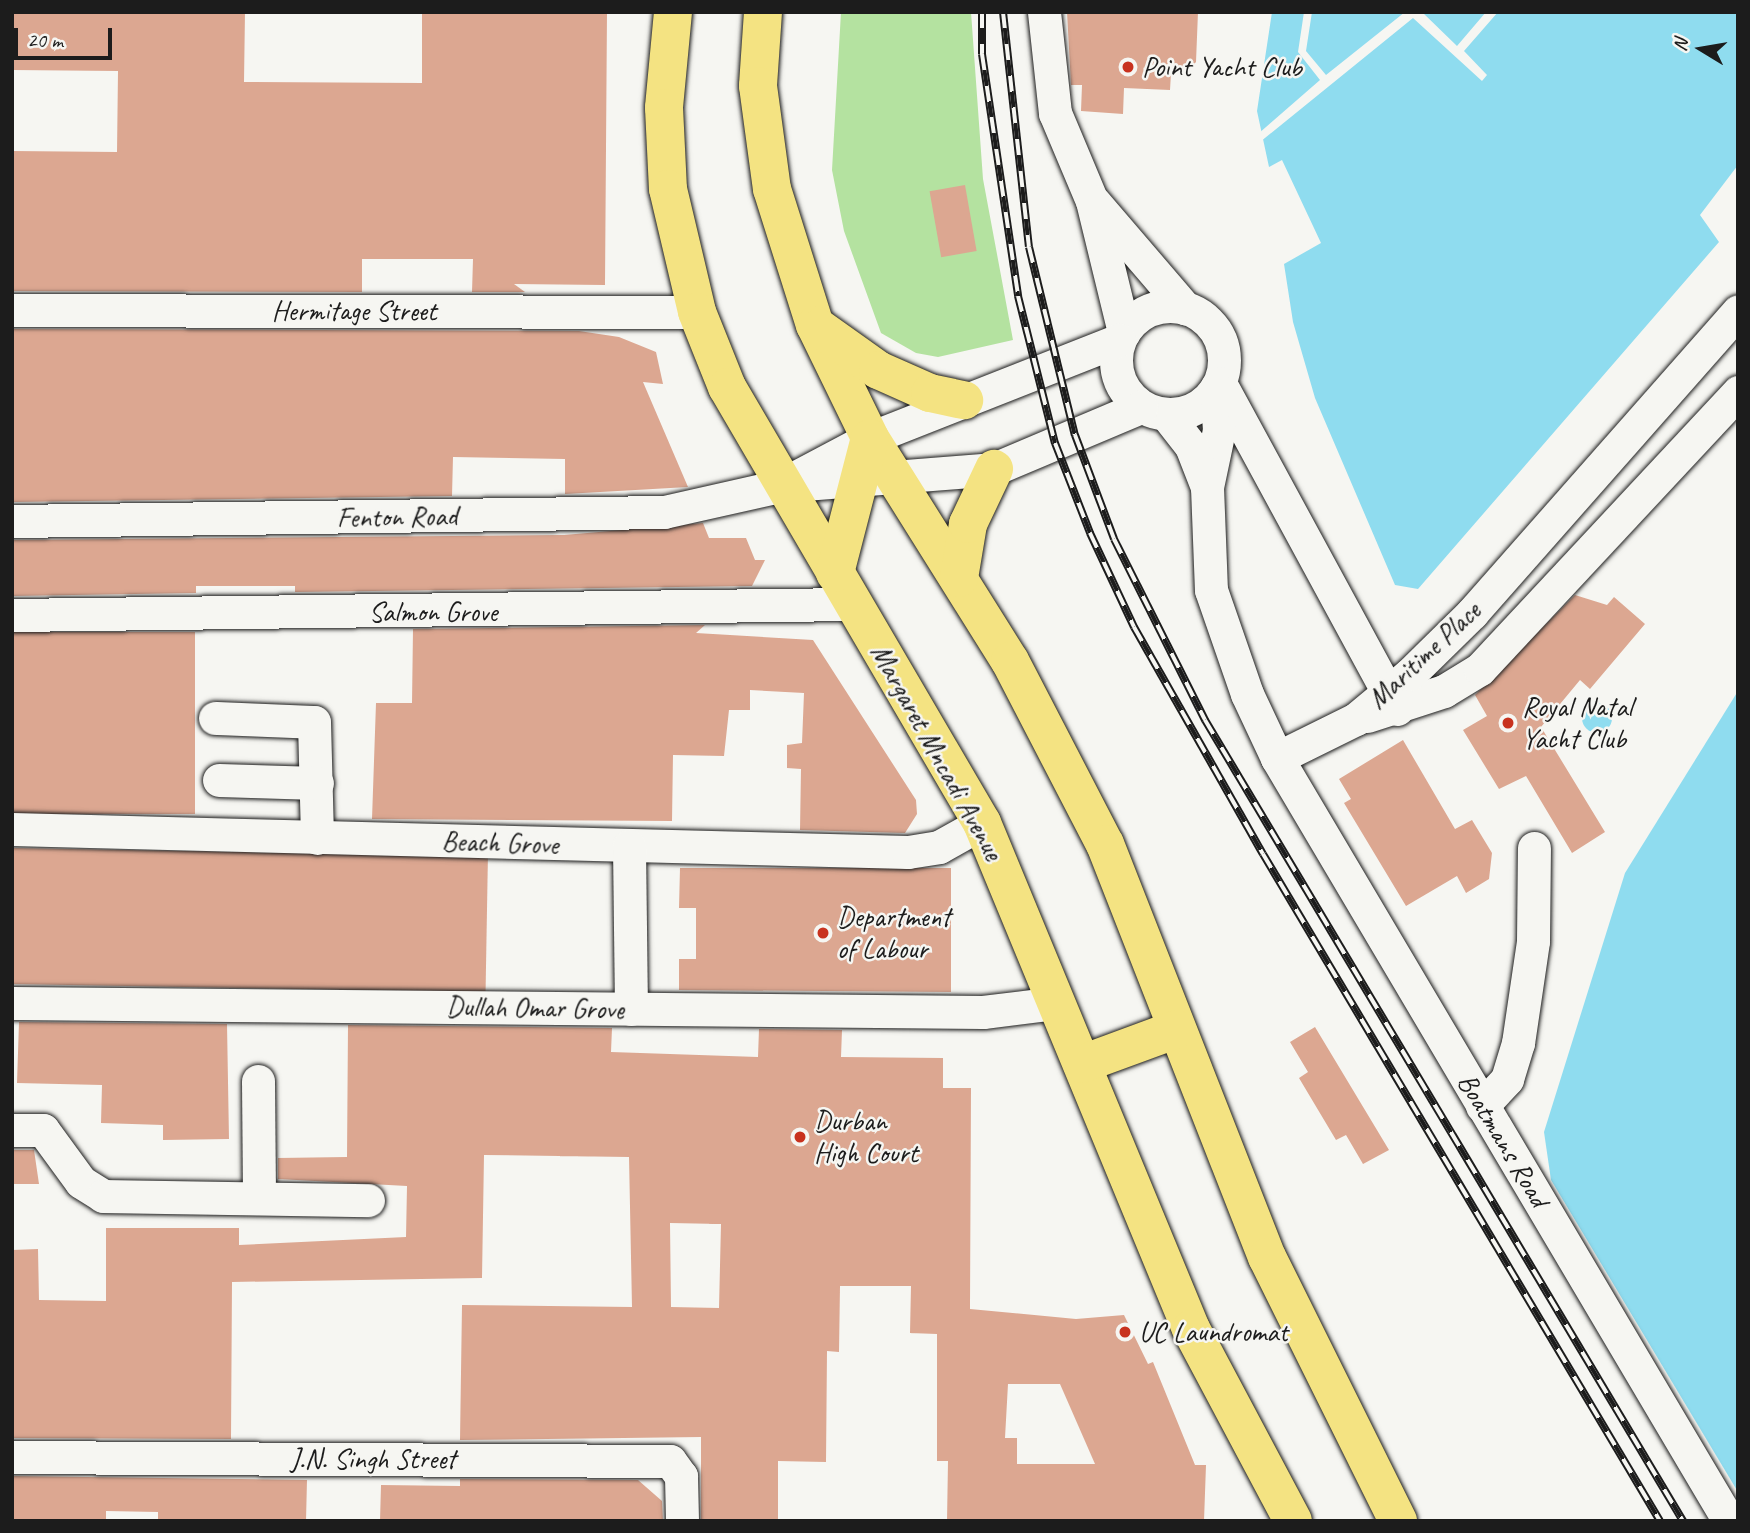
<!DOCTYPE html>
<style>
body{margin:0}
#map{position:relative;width:1750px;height:1533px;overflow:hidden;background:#f6f6f2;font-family:Caveat,sans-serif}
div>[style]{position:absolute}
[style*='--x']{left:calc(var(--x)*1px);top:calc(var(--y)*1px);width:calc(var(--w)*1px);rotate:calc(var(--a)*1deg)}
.green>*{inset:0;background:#b4e2a0}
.water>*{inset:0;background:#8fdcef}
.round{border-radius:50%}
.pier>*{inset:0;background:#f6f6f2}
.building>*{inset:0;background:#dca791;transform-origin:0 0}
.roads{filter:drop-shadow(0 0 2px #1c1c1c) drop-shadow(0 0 2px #1c1c1c)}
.minor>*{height:33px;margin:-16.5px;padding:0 16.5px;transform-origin:16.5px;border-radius:16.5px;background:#f6f6f2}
.minor>.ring{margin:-16.5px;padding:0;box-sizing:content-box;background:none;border:33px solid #f6f6f2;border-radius:50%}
.major>*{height:38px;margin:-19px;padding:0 19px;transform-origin:19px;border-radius:19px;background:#f4e382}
.rail>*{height:8px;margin-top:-4px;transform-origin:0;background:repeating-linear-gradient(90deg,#f6f6f2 0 16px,#1c1c1c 0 32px);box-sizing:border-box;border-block:2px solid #1c1c1c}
.dots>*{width:19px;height:19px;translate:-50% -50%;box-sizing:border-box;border:4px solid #f6f6f2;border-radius:50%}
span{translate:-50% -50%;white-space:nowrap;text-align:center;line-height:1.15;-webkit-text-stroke:5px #f6f6f2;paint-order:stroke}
.poi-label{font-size:28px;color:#1c1c1c}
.left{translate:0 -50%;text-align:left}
.street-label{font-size:28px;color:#1c1c1c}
.frame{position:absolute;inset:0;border:14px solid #1c1c1c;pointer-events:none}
.north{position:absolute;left:1666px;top:14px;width:70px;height:70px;-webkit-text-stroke:5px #f6f6f2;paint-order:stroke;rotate:281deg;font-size:19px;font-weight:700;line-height:28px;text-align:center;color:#1c1c1c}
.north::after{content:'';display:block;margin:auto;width:24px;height:32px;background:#1c1c1c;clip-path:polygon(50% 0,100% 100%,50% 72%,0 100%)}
.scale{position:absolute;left:14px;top:28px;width:98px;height:32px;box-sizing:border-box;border:4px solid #1c1c1c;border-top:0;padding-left:9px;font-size:21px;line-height:24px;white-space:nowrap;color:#1c1c1c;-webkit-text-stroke:5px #f6f6f2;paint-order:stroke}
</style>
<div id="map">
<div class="green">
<i style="clip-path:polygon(841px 12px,971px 12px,983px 179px,1013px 340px,938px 357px,916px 353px,881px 333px,844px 231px,832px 170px)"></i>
</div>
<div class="water">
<i style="clip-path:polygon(1272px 12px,1738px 12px,1738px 165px,1700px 215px,1719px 242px,1418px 589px,1395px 585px,1315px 398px,1293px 322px,1284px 264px,1321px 243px,1282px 160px,1269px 167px,1257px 111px)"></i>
<i style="clip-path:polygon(1738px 691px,1738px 1492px,1551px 1180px,1544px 1132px,1625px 873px)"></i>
<i class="round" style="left:1582px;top:703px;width:30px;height:30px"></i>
</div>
<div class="pier">
<i style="clip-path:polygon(1304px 12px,1312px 12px,1306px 51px,1326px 75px,1405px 12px,1422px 12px,1457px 46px,1486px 12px,1498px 12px,1464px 51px,1487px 75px,1482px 81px,1413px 18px,1260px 142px,1258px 134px,1320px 80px,1298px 52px)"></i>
</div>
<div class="building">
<i style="clip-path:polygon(12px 12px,245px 12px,244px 82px,422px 83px,422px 12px,607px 12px,605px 285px,514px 284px,525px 292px,472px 292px,473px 259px,362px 259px,362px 292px,12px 291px,12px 151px,117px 152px,118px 71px,12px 70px)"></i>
<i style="clip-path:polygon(1067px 12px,1198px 12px,1196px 62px,1186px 73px,1171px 73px,1170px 90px,1124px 88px,1123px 114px,1081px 111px,1082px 85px,1071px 85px)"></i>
<i style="left:965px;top:185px;width:67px;height:36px;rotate:80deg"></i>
<i style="clip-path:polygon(12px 329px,579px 331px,619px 337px,656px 352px,663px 384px,643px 382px,688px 487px,565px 494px,565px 459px,453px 457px,452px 496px,12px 502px)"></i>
<i style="clip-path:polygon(703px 523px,709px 538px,746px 538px,755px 560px,765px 560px,752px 586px,295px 592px,295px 586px,196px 586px,196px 593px,12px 596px,12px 540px,564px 535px)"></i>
<i style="clip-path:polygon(1575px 595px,1607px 605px,1614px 597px,1645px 624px,1590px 689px,1580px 680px,1541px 727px,1605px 832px,1572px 853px,1526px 776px,1499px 789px,1463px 730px,1487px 716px,1475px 695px)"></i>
<i style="clip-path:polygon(705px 625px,696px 633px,813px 640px,916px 800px,917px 814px,905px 833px,800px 830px,801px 769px,787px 768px,787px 745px,802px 743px,804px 693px,750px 690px,750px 710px,729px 710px,724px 756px,673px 755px,672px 821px,372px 819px,376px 703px,412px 703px,413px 629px)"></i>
<i style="left:195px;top:632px;width:182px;height:183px;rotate:90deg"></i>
<i style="clip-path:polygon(1403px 740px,1455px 829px,1472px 820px,1492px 853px,1489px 879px,1466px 893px,1457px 876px,1406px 906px,1344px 803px,1351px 799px,1339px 779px)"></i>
<i style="left:12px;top:848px;width:476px;height:136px;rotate:1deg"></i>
<i style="clip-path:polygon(680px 868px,951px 868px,951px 992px,679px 990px,679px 959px,696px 959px,696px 908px,679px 908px)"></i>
<i style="clip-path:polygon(19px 1022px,227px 1024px,229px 1139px,163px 1140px,163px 1125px,101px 1123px,102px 1085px,17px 1083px)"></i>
<i style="clip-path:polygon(evenodd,348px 1025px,612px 1028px,611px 1052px,758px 1057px,759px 1029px,842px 1030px,841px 1057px,943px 1058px,943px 1088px,971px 1088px,970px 1309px,1076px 1319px,1124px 1315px,1148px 1364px,1153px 1362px,1195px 1465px,1206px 1465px,1204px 1521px,947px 1521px,948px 1461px,937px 1461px,937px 1334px,910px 1333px,911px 1286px,840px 1286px,839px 1352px,827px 1351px,826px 1462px,778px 1461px,778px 1521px,701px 1521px,701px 1437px,460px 1440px,462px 1305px,632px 1307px,629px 1157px,484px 1155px,482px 1278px,232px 1282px,231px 1439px,12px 1438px,12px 1250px,38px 1249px,39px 1300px,106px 1301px,106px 1228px,239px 1228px,239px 1245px,406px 1237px,407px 1186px,278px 1179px,278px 1158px,347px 1157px,348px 1025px,670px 1223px,721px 1224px,719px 1308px,671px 1307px,670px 1223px,348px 1025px,1008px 1384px,1060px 1384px,1095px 1464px,1017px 1464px,1017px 1438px,1005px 1438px,1008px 1384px)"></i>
<i style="clip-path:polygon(1315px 1027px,1389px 1150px,1363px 1164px,1346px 1135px,1336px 1140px,1299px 1078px,1308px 1072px,1290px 1042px)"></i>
<i style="clip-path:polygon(12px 1150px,34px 1150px,39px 1184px,12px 1184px)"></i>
<i style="clip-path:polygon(12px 1476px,307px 1480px,306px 1521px,158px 1521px,158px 1512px,106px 1511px,106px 1521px,12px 1521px)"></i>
<i style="clip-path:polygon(460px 1479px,638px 1480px,662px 1501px,663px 1521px,380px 1521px,381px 1485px,460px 1486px)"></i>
</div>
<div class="roads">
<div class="minor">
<i style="--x:1044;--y:12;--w:102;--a:83.8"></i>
<i style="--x:1055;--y:113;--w:95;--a:67.2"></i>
<i style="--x:1092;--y:201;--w:135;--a:76.3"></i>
<i style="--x:1094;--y:202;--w:140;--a:49.4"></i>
<i class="ring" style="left:1116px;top:306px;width:75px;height:75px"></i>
<i style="--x:12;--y:310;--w:685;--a:0.17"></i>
<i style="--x:1220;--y:383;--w:371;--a:61.5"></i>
<i style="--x:1216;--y:388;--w:42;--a:85.9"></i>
<i style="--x:1219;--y:430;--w:58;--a:101.9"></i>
<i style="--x:1207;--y:487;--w:103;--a:87.8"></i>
<i style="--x:1211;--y:590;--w:110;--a:70.9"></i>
<i style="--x:1247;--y:694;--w:71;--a:64.9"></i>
<i style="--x:1277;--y:758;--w:887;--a:59.36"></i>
<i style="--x:1166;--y:414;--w:41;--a:52"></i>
<i style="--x:1191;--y:446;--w:44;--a:68.7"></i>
<i style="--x:792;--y:485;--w:203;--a:-4.5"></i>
<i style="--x:994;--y:469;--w:160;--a:-22.9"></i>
<i style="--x:12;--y:521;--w:652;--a:-0.79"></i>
<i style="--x:664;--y:512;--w:118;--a:-12.7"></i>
<i style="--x:779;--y:486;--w:103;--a:-27.8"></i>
<i style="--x:870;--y:438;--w:268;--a:-21.5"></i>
<i style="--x:12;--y:615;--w:842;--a:-0.75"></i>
<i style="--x:1367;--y:716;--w:81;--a:-18"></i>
<i style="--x:1444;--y:691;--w:42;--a:-31.4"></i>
<i style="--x:1480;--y:669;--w:379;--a:-47"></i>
<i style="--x:215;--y:718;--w:99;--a:2.3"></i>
<i style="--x:314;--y:722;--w:116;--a:88.5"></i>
<i style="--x:1277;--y:758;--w:88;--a:-26.3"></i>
<i style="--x:1356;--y:719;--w:70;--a:-39.8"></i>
<i style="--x:1410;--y:674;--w:87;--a:-44.5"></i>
<i style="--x:1472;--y:613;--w:402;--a:-48.6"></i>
<i style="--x:219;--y:780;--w:98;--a:1.8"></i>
<i style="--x:12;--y:829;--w:896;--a:1.47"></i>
<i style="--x:908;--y:852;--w:31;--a:-9"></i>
<i style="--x:939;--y:847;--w:49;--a:-29.2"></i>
<i style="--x:629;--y:846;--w:163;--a:89.3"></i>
<i style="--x:12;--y:1003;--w:971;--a:0.53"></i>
<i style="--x:983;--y:1012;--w:74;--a:-7"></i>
<i style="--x:258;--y:1081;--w:117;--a:89.5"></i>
<i style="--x:1482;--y:1106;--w:37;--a:-47"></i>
<i style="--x:1507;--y:1079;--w:38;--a:-73"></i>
<i style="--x:1518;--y:1043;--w:103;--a:-81.6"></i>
<i style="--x:1533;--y:941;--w:93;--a:-89.4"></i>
<i style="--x:12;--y:1130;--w:31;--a:0"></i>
<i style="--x:43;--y:1130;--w:64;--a:53.8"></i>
<i style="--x:81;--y:1182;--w:26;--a:32"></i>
<i style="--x:103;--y:1196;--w:265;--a:0.9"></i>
<i style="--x:12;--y:1457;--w:658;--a:0.35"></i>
<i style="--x:670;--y:1461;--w:19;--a:54"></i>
<i style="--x:681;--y:1476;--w:45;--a:88.7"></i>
</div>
<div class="major">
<i style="--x:673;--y:12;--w:96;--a:95.4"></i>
<i style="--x:664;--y:108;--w:81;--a:87.2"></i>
<i style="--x:668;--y:189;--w:126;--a:76.7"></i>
<i style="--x:697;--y:312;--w:81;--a:68.2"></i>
<i style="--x:727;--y:387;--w:505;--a:59.68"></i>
<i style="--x:982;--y:823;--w:547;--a:67.56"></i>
<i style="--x:1191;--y:1329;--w:217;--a:62"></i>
<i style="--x:763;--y:12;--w:74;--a:93.9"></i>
<i style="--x:758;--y:86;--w:104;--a:82.3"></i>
<i style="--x:772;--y:189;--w:143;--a:72.5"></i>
<i style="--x:815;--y:325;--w:126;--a:64"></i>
<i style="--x:870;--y:438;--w:263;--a:57.9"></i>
<i style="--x:1010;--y:661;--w:206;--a:62.6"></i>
<i style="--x:1105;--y:844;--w:444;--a:68.6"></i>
<i style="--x:1267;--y:1257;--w:295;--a:63.6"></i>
<i style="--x:819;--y:328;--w:72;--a:35.4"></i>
<i style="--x:878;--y:370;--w:57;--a:23.9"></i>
<i style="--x:930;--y:393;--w:35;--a:12"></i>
<i style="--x:835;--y:573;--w:139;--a:-75.5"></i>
<i style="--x:959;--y:578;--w:55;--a:-80.5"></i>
<i style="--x:968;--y:524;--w:61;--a:-64.7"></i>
<i style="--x:1082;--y:1064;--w:101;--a:-20.2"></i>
</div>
</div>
<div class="rail">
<i style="--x:982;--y:12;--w:42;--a:90"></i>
<i style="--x:982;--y:54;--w:245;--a:81.5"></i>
<i style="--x:1018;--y:296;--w:152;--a:75.9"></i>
<i style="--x:1055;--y:443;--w:97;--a:68.7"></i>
<i style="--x:1090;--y:533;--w:104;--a:64.9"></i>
<i style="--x:1134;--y:627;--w:261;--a:60.4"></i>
<i style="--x:1263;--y:854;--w:776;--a:59.24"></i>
<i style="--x:1003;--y:12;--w:236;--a:83.7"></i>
<i style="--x:1029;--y:247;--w:194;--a:76.3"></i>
<i style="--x:1075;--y:435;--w:111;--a:69.4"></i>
<i style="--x:1114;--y:539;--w:203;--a:63.3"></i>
<i style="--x:1205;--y:720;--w:933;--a:59.17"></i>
</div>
<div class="dots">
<i style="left:1128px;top:67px;background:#c8321e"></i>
<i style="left:1508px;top:723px;background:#c8321e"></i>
<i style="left:823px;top:933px;background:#c8321e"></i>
<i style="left:800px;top:1137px;background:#c8321e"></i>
<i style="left:1125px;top:1332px;background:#c8321e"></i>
</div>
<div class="poi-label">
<span class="left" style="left:1142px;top:67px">Point Yacht Club</span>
<span class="left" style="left:1522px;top:723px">Royal Natal<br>Yacht Club</span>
<span class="left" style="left:837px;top:933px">Department<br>of Labour</span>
<span class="left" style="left:814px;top:1137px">Durban<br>High Court</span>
<span class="left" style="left:1139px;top:1332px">UC Laundromat</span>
</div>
<div class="street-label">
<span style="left:354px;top:311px">Hermitage Street</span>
<span style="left:397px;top:517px;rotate:-1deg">Fenton Road</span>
<span style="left:433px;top:612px">Salmon Grove</span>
<span style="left:1424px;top:655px;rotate:-43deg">Maritime Place</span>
<span style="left:937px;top:752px;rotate:61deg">Margaret Mncadi Avenue</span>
<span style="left:500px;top:843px;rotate:2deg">Beach Grove</span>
<span style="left:535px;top:1008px;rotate:1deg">Dullah Omar Grove</span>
<span style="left:1503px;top:1140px;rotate:59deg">Boatmans Road</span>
<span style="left:373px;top:1459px">J.N. Singh Street</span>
</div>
<div class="frame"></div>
<div class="north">N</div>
<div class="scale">20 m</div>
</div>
